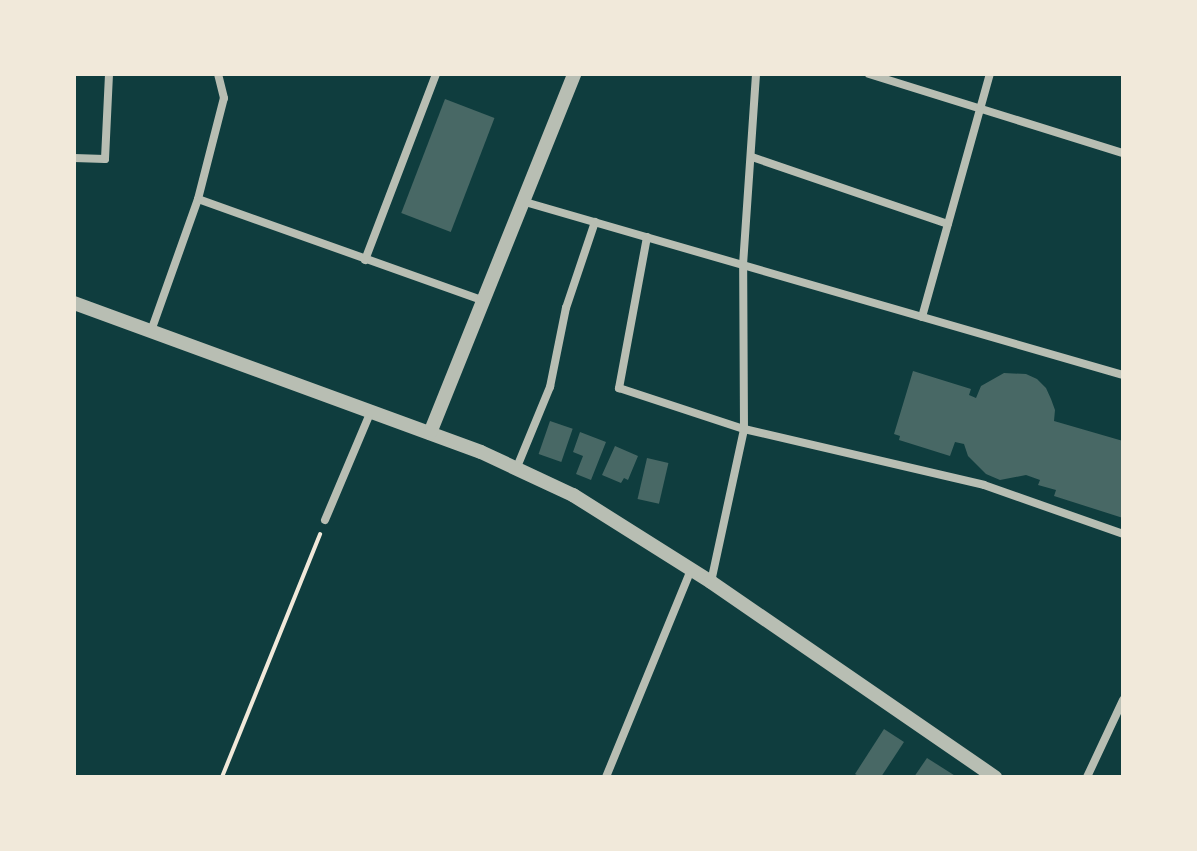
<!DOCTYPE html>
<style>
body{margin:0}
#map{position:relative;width:1197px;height:851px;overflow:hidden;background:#0f3d3e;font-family:Jost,sans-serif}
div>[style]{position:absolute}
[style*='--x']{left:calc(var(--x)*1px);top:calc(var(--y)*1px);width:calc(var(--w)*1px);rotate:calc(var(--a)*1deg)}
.building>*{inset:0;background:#486865;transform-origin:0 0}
.path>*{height:4px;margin:-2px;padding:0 2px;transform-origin:2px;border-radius:2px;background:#f1e9da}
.minor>*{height:8px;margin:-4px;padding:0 4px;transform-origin:4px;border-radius:4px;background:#b8beb3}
.tertiary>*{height:14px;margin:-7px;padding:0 7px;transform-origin:7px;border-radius:7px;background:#b8beb3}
span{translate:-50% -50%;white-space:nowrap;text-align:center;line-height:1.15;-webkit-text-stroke:7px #f1e9da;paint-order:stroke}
.frame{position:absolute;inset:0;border:76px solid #f1e9da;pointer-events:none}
</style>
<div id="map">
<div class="building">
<i style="left:445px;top:99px;width:53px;height:122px;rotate:21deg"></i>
<i style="clip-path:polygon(913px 371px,971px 389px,969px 395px,976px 398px,981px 386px,1004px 373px,1026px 374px,1037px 379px,1046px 388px,1051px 399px,1055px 410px,1054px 421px,1123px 441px,1123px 518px,1054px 496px,1056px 490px,1038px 485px,1040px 480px,1026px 475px,1000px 480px,986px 474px,968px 456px,964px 444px,955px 442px,950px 456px,899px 440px,900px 436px,894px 434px)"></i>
<i style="left:550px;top:421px;width:24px;height:35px;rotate:19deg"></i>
<i style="clip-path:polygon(580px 432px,606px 442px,591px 480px,576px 474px,583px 456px,573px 452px)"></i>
<i style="clip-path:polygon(615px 446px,638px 456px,628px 480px,624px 478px,621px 483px,602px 475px)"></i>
<i style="left:647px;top:458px;width:22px;height:42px;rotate:13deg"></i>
<i style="clip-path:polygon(884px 729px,904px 742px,881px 777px,860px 777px,855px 774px)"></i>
<i style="clip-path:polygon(927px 758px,957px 777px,914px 777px)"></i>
</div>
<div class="path">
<i style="--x:222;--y:777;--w:262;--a:-68"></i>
</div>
<div class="minor">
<i style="--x:869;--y:74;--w:266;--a:17.3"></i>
<i style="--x:752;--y:157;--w:207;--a:18.9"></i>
<i style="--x:74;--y:158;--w:31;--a:2"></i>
<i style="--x:105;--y:159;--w:85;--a:-87.3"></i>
<i style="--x:198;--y:199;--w:304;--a:19.6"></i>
<i style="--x:525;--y:202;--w:623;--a:16.14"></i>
<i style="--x:647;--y:237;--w:154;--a:100.5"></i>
<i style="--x:619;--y:388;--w:132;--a:18.2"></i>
<i style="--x:744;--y:429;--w:246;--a:13.1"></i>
<i style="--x:984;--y:485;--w:147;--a:19.4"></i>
<i style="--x:365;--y:260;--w:199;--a:-69.1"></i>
<i style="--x:922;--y:317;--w:252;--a:-74.4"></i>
<i style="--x:151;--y:331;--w:140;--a:-70.4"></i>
<i style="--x:198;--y:199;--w:104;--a:-75.6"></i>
<i style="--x:224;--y:98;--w:25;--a:-104"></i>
<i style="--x:517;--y:467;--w:87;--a:-67.6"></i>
<i style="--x:550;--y:387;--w:81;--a:-78.6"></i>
<i style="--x:566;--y:308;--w:91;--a:-71.4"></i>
<i style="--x:325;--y:520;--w:118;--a:-67.1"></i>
<i style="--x:711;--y:582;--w:157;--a:-77.8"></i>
<i style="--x:744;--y:429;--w:164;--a:-90.3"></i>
<i style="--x:743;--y:265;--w:191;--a:-86.1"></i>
<i style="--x:606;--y:777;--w:224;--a:-67.7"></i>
<i style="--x:1087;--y:777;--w:85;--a:-64.9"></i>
</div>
<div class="tertiary">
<i style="--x:74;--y:303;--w:433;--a:20.1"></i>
<i style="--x:481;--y:452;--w:102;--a:25.1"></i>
<i style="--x:573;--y:495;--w:163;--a:32.2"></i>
<i style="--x:711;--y:582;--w:345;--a:34.5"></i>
<i style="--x:430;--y:433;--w:387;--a:-68.1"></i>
</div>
<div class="frame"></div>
</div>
